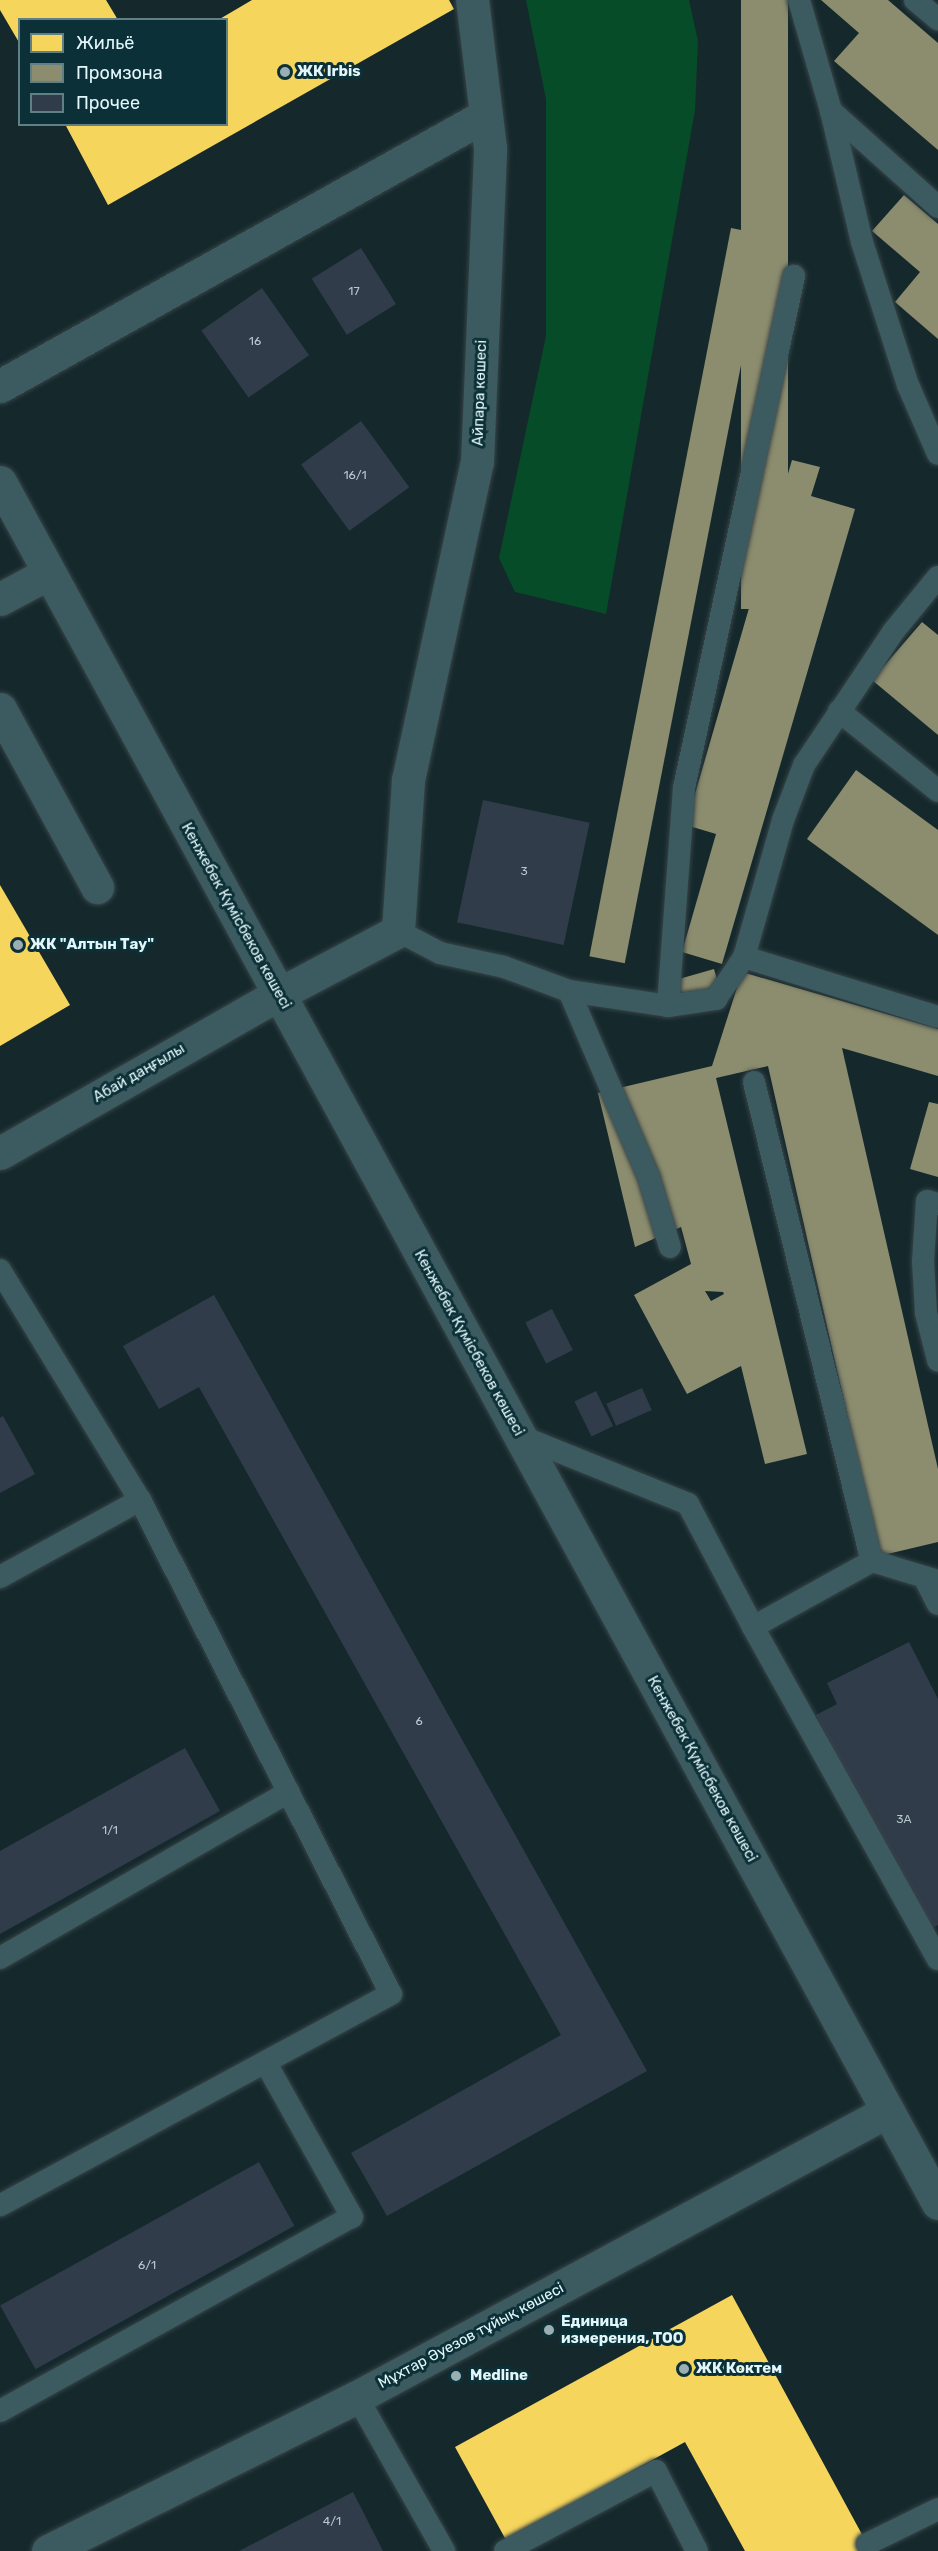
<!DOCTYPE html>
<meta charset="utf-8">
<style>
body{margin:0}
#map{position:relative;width:938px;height:2551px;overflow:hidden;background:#15292d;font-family:Rubik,sans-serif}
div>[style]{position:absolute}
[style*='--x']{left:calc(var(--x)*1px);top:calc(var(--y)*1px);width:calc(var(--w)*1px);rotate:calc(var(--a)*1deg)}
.water>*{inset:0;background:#064c28}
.homes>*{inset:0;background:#f6d55c}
.industry>*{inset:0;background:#8c8c6e;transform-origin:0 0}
.building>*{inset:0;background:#313c4a;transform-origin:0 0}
.roads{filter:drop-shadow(0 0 2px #374346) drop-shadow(0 0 2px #374346)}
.service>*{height:22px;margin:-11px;padding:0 11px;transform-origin:11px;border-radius:11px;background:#3c5b60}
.minor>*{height:33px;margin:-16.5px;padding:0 16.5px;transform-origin:16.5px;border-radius:16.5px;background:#3c5b60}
.tertiary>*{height:33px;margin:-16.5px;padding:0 16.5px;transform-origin:16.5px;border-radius:16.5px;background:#3c5b60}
.dots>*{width:16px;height:16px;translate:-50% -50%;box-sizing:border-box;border:3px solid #0b3037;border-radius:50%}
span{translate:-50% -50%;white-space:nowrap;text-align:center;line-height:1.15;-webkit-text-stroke:6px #0b3037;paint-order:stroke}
.number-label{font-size:12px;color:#b6c8cf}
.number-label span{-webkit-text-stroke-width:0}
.poi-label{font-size:15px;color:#e3f7fb;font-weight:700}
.left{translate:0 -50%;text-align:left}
.street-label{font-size:15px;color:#e3f7fb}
.legend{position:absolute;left:18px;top:18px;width:210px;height:108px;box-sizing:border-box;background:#0b3037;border:2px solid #618085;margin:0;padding:8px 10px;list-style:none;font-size:18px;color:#e3f7fb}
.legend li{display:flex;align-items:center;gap:12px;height:30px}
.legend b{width:30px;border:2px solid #618085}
</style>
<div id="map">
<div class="water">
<i style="clip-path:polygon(526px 0,689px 0,698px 41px,695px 110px,606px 614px,515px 592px,499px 558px,546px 336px,546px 99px)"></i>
</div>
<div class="homes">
<i style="clip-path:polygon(0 0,106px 0,118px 20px,20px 20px,20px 44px,0 10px)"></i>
<i style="clip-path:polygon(252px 0,449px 0,454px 9px,108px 205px,65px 124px,226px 124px,226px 20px,218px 20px)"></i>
<i style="clip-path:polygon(0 885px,70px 1005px,0 1046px)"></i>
<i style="clip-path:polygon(732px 2295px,871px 2551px,745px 2551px,685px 2442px,506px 2540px,455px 2447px)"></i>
</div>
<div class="industry">
<i style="left:741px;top:0;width:47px;height:609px"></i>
<i style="clip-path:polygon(821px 0,888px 0,938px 43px,938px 150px,834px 61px,859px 33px)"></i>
<i style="clip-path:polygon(904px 195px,938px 224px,938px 339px,895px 302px,920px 272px,872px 231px)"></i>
<i style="left:731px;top:228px;width:36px;height:742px;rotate:11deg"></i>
<i style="clip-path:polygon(792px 460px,820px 467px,811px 496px,855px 509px,722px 964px,682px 952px,716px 834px,686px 825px)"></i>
<i style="clip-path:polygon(922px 622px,938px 635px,938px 735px,872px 680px)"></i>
<i style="clip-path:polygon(856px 770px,938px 830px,938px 935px,807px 839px)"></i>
<i style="clip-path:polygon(714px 969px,720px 990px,678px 995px,672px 981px)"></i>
<i style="clip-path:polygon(evenodd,742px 972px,938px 1029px,938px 1076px,842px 1048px,938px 1469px,938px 1542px,879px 1556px,768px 1066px,716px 1078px,807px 1454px,765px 1464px,741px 1366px,687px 1394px,634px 1295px,691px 1264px,681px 1227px,635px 1247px,598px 1093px,712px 1066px,742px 972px,705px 1291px,723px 1292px,724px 1294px,711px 1301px,705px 1291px)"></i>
<i style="clip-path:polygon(929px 1102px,938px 1104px,938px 1177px,910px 1169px)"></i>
</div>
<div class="building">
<i style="left:361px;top:248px;width:66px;height:58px;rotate:58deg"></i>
<i style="left:262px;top:288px;width:82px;height:74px;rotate:55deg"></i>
<i style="left:361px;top:421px;width:82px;height:74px;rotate:54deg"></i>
<i style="left:483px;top:800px;width:109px;height:125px;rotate:12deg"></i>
<i style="clip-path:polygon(214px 1295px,647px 2071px,387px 2216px,351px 2153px,561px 2035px,199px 1387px,159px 1409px,123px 1346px)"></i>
<i style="left:552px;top:1309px;width:46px;height:30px;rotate:63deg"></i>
<i style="left:642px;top:1388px;width:24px;height:39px;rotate:66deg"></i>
<i style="left:596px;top:1391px;width:39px;height:24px;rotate:64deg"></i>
<i style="clip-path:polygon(3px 1416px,35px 1474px,0 1493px,0 1418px)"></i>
<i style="clip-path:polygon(909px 1642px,938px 1699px,938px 1925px,927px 1931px,816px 1715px,837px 1704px,827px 1683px)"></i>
<i style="clip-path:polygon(185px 1748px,220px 1811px,0 1934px,0 1851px)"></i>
<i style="left:259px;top:2162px;width:73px;height:296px;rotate:61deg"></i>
<i style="clip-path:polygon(353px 2492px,383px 2551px,239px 2551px)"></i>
</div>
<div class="roads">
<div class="service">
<i style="--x:799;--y:0;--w:116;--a:73.9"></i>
<i style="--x:831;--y:111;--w:144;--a:41.9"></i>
<i style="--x:915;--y:0;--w:30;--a:40"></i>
<i style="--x:831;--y:111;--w:135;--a:76.7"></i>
<i style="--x:862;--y:242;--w:150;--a:72.2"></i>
<i style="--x:908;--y:385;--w:75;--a:66.5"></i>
<i style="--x:839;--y:711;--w:127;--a:38.9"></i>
<i style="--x:398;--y:931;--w:47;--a:27.6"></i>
<i style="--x:440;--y:953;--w:66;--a:12.3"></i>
<i style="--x:504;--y:967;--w:69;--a:20.3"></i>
<i style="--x:569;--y:991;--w:100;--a:8.6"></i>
<i style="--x:668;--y:1006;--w:49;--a:-8.3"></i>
<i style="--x:716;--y:999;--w:50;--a:-56.3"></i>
<i style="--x:744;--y:957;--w:142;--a:-74.1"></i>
<i style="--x:783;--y:820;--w:59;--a:-69.1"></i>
<i style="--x:804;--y:765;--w:160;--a:-56.2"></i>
<i style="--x:893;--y:632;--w:71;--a:-50.7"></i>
<i style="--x:744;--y:957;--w:203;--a:17.2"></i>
<i style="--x:569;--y:991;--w:203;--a:66.8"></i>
<i style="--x:649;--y:1178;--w:72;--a:73.1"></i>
<i style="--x:668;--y:1006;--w:219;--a:-85.8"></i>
<i style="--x:684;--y:788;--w:524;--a:-77.87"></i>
<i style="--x:754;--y:1082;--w:493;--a:76.2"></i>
<i style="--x:938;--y:1204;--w:11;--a:-165"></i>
<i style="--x:927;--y:1201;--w:60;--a:93.8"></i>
<i style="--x:923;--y:1261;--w:52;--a:86.7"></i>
<i style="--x:926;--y:1313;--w:49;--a:75.7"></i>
<i style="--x:0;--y:1270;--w:269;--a:58.7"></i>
<i style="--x:140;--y:1500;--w:554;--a:63.07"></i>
<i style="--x:391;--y:1994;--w:444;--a:151.6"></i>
<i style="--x:520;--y:1436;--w:181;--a:22"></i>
<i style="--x:688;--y:1504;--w:139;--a:62.1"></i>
<i style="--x:753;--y:1627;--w:136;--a:-29"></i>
<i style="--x:872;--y:1561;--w:69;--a:16.9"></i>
<i style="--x:0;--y:1577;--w:160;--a:-28.8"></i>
<i style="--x:924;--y:1577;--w:30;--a:63"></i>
<i style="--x:753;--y:1627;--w:380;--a:60.9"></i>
<i style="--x:0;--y:1958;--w:333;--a:-29.9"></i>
<i style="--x:357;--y:2397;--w:177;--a:60.5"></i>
<i style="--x:0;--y:2411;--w:402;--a:-28.9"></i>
<i style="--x:352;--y:2217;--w:176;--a:-119.2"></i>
<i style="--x:867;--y:2544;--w:79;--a:-26.2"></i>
<i style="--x:505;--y:2551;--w:171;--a:-27.9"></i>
<i style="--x:656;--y:2471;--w:90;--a:62.9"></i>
</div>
<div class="minor">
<i style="--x:0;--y:386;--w:556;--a:-29.14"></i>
<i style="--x:0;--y:599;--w:55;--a:-28"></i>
<i style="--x:0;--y:709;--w:203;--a:61.4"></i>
<i style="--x:279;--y:994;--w:135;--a:-27.9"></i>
<i style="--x:398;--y:931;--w:151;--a:-86.2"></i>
<i style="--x:408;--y:780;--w:325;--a:-77.8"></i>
<i style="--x:477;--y:462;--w:314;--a:-87.6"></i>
<i style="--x:490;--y:148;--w:149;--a:-96.9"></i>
<i style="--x:48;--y:2551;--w:345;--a:-26.5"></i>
<i style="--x:357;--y:2397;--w:603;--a:-28.31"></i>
</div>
<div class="tertiary">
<i style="--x:0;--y:482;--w:1960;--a:61.41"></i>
<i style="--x:0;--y:1153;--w:321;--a:-29.7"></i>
</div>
</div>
<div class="dots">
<i style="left:285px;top:72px;background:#9bafb3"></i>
<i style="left:18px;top:945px;background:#9bafb3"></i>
<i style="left:549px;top:2330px;background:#9bafb3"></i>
<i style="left:684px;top:2369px;background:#9bafb3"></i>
<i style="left:456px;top:2376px;background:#9bafb3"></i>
</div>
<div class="number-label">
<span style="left:354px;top:292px">17</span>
<span style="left:255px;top:342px">16</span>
<span style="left:355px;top:476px">16/1</span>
<span style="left:524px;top:872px">3</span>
<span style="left:419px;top:1722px">6</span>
<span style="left:904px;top:1820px">3А</span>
<span style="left:110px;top:1831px">1/1</span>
<span style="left:147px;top:2266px">6/1</span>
<span style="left:332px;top:2522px">4/1</span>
</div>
<div class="poi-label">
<span class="left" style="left:297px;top:72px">ЖК Irbis</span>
<span class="left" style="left:30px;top:945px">ЖК "Алтын Тау"</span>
<span class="left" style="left:561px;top:2330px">Единица<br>измерения, ТОО</span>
<span class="left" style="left:696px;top:2369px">ЖК Коктем</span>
<span class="left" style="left:470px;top:2376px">Medline</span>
</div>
<div class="street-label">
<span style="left:480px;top:393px;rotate:-88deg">Айпара көшесі</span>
<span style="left:236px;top:916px;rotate:61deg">Кенжебек Күмісбеков көшесі</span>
<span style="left:139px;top:1073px;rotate:-30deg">Абай даңғылы</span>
<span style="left:469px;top:1343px;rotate:61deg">Кенжебек Күмісбеков көшесі</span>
<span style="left:702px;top:1769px;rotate:61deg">Кенжебек Күмісбеков көшесі</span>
<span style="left:471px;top:2336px;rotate:-28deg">Мұхтар Әуезов тұйық көшесі</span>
</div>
<ul class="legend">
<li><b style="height:16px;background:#f6d55c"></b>Жильё</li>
<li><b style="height:16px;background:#8c8c6e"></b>Промзона</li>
<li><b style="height:16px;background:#313c4a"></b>Прочее</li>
</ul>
</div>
